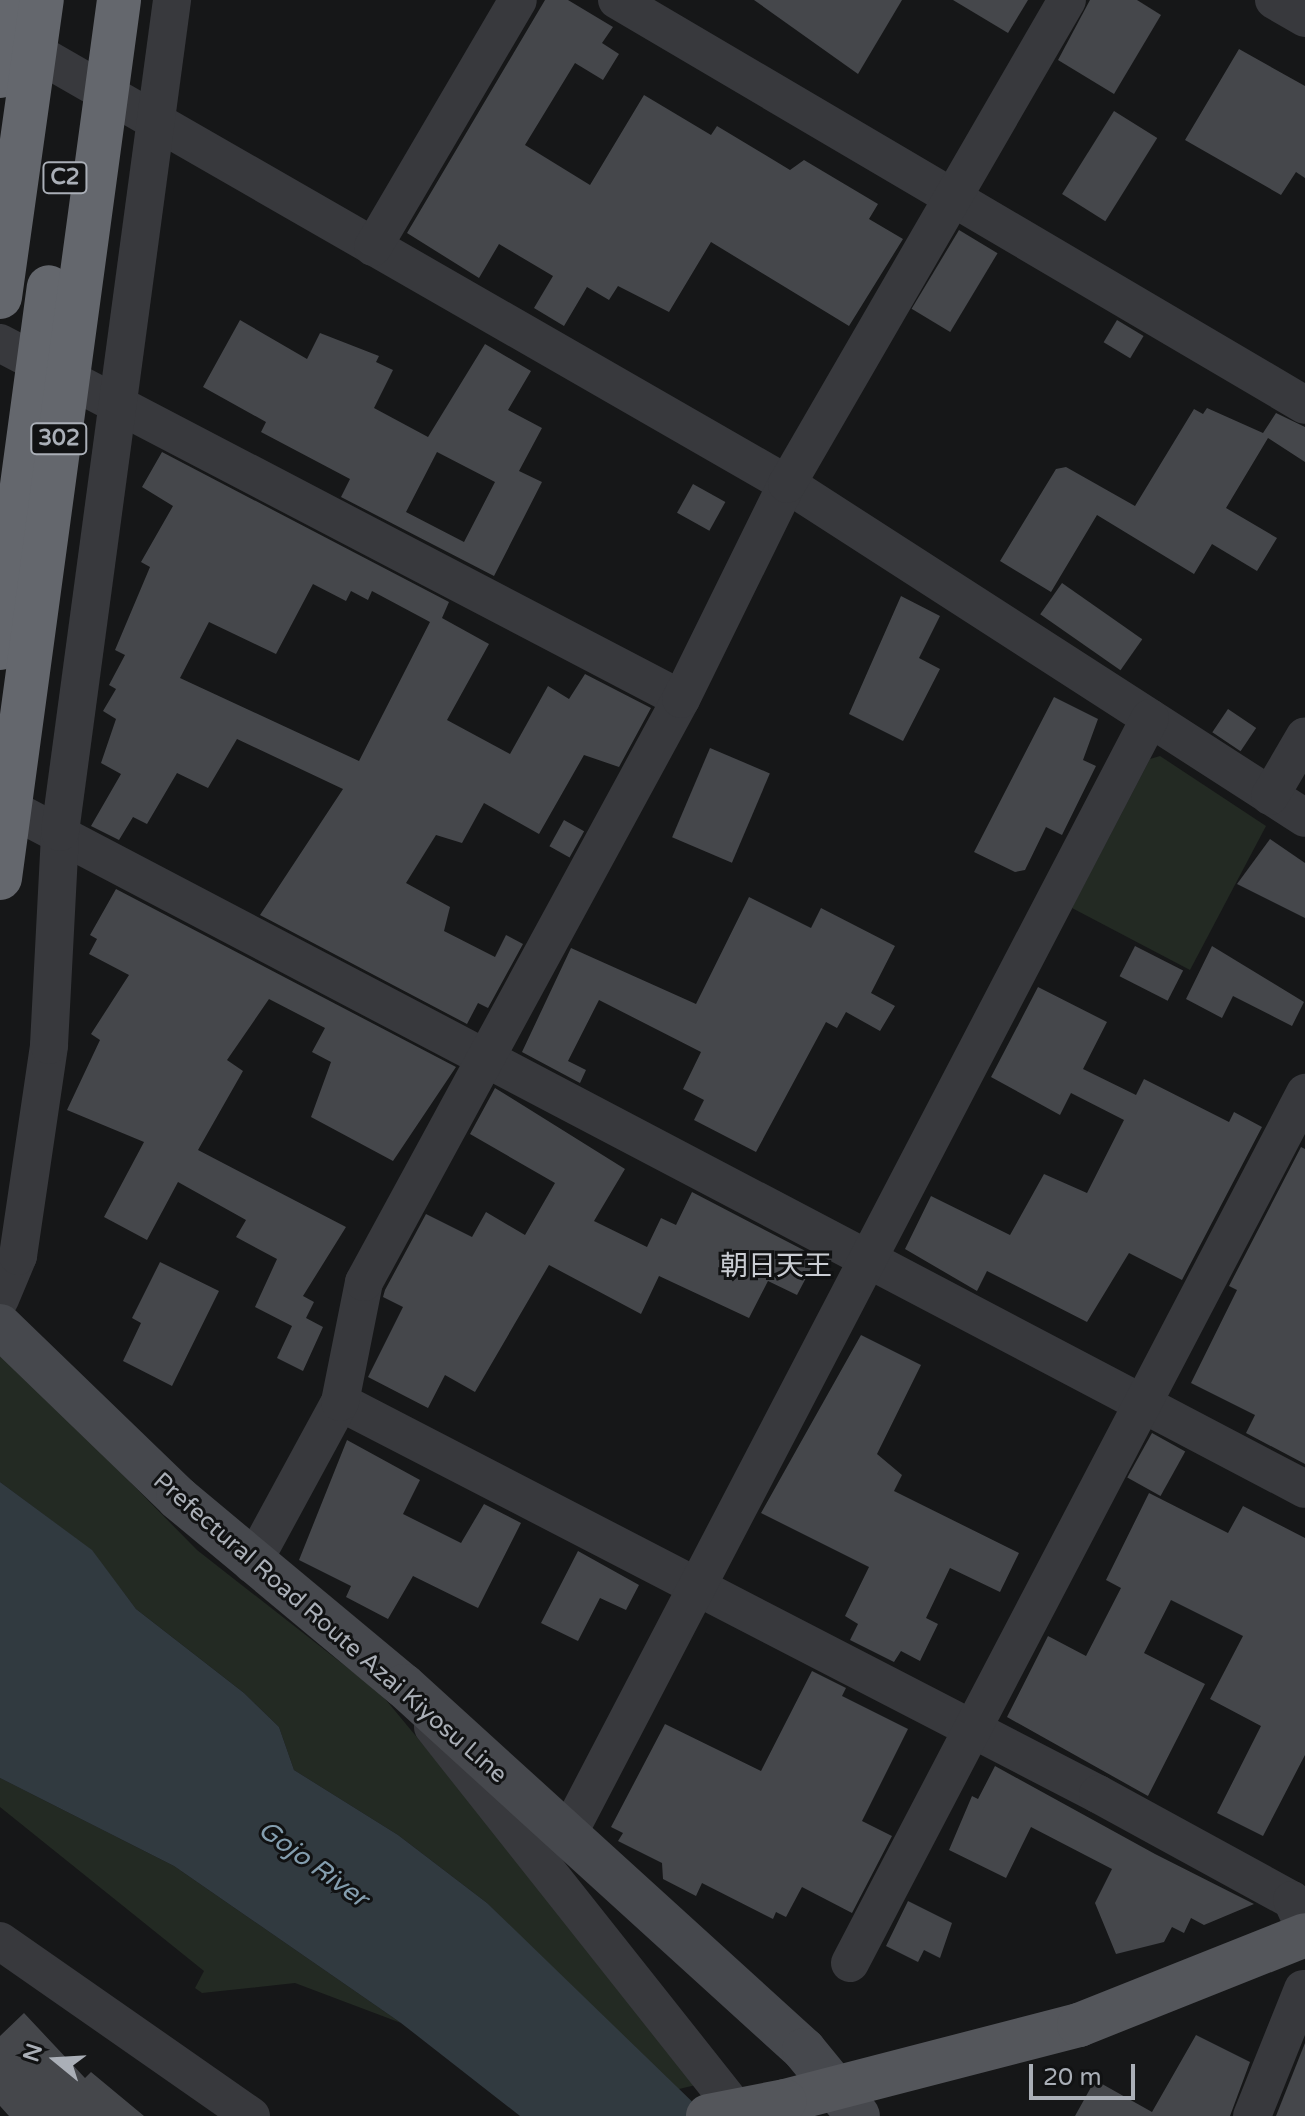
<!DOCTYPE html>
<meta charset="utf-8">
<style>
body{margin:0}
#map{position:relative;width:1305px;height:2116px;overflow:hidden;background:#161718;font-family:"Varela Round","Noto Sans JP",sans-serif}
div>[style]{position:absolute}
[style*='--x']{left:calc(var(--x)*1px);top:calc(var(--y)*1px);width:calc(var(--w)*1px);rotate:calc(var(--a)*1deg)}
.green>*{inset:0;background:#232a23}
.water>*{inset:0;background:#313a40}
.building>*{inset:0;background:#45474b;transform-origin:0 0}
.street>*{height:38px;margin:-19px;padding:0 19px;transform-origin:19px;border-radius:19px;background:#38393d}
.secondary>*{height:44px;margin:-22px;padding:0 22px;transform-origin:22px;border-radius:22px;background:#46484d}
.primary>*{height:44px;margin:-22px;padding:0 22px;transform-origin:22px;border-radius:22px;background:#54565b}
.primary-bridge>*{height:44px;margin:-22px;padding:0 22px;transform-origin:22px;border-radius:22px;background:#54565b}
.highway-bridge>*{height:44px;margin:-22px;padding:0 22px;transform-origin:22px;border-radius:22px;background:#64676d}
span{translate:-50% -50%;white-space:nowrap;text-align:center;line-height:1.15;-webkit-text-stroke:6px #111213;paint-order:stroke}
.shield-label span{padding:2px 6px;background:#111213;border:2px solid;border-radius:6px;-webkit-text-stroke-width:0}
.shield-label{font-size:22px;color:#aaafb7;font-weight:700}
.street-label{font-size:24px;color:#aaafb7}
.water-label{font-size:26px;color:#849eaf;font-style:italic}
.quarter-label{font-size:28px;color:#cacdd3}
.north{position:absolute;left:16px;top:2020px;width:80px;height:80px;-webkit-text-stroke:6px #111213;paint-order:stroke;rotate:288deg;font-size:22px;font-weight:700;line-height:32px;text-align:center;color:#aaafb7}
.north::after{content:'';display:block;margin:auto;width:28px;height:36px;background:#aaafb7;clip-path:polygon(50% 0,100% 100%,50% 72%,0 100%)}
.scale{position:absolute;left:1029px;top:2064px;width:106px;height:36px;box-sizing:border-box;border:4px solid #aaafb7;border-top:0;padding-left:10px;font-size:24px;line-height:28px;white-space:nowrap;color:#aaafb7;-webkit-text-stroke:6px #111213;paint-order:stroke}
</style>
<div id="map">
<div class="green">
<i style="clip-path:polygon(1160px 756px,1266px 826px,1190px 970px,1072px 908px,1150px 759px)"></i>
<i style="clip-path:polygon(0 1350px,197px 1550px,381px 1694px,704px 2083px,675px 2090px,487px 1903px,398px 1835px,294px 1770px,279px 1727px,244px 1693px,136px 1609px,91px 1550px,0 1482px)"></i>
<i style="clip-path:polygon(0 1778px,174px 1866px,401px 2023px,295px 1983px,202px 1993px,195px 1988px,204px 1971px,0 1807px)"></i>
</div>
<div class="water">
<i style="clip-path:polygon(0 1482px,92px 1550px,136px 1609px,244px 1693px,279px 1727px,294px 1770px,398px 1835px,487px 1903px,707px 2116px,520px 2116px,401px 2023px,174px 1866px,0 1778px)"></i>
</div>
<div class="building">
<i style="clip-path:polygon(545px 0,568px 0,613px 27px,602px 43px,619px 54px,603px 80px,575px 63px,525px 145px,590px 185px,644px 95px,711px 135px,717px 126px,790px 170px,804px 160px,878px 204px,869px 219px,903px 239px,849px 326px,711px 242px,669px 312px,618px 286px,609px 300px,587px 287px,564px 326px,534px 308px,553px 276px,499px 244px,479px 278px,407px 233px)"></i>
<i style="clip-path:polygon(754px 0,902px 0,858px 74px)"></i>
<i style="clip-path:polygon(953px 0,1028px 0,1008px 33px)"></i>
<i style="clip-path:polygon(1090px 0,1137px 0,1161px 15px,1114px 94px,1058px 60px)"></i>
<i style="clip-path:polygon(1239px 49px,1305px 86px,1305px 178px,1296px 172px,1281px 195px,1185px 140px)"></i>
<i style="left:1114px;top:111px;width:51px;height:98px;rotate:32deg"></i>
<i style="left:959px;top:230px;width:45px;height:92px;rotate:31deg"></i>
<i style="clip-path:polygon(evenodd,240px 320px,307px 359px,320px 333px,379px 356px,376px 362px,393px 370px,374px 408px,428px 437px,485px 344px,531px 371px,508px 410px,542px 428px,519px 471px,542px 482px,494px 576px,341px 497px,350px 479px,261px 432px,266px 422px,203px 387px,240px 320px,437px 452px,495px 482px,464px 542px,406px 512px,437px 452px)"></i>
<i style="left:1117px;top:320px;width:31px;height:26px;rotate:31deg"></i>
<i style="clip-path:polygon(1207px 408px,1263px 433px,1276px 413px,1305px 427px,1305px 462px,1268px 438px,1226px 508px,1277px 538px,1257px 571px,1212px 544px,1194px 574px,1097px 515px,1051px 592px,1000px 561px,1056px 469px,1066px 467px,1135px 506px,1194px 409px,1203px 414px)"></i>
<i style="clip-path:polygon(evenodd,162px 452px,449px 602px,442px 618px,489px 644px,447px 720px,510px 754px,548px 686px,569px 699px,585px 674px,651px 708px,619px 767px,584px 755px,539px 834px,484px 803px,462px 843px,436px 835px,406px 883px,450px 907px,444px 931px,495px 957px,506px 935px,523px 944px,488px 1008px,478px 1003px,467px 1024px,260px 915px,343px 789px,237px 739px,208px 788px,177px 773px,147px 824px,133px 817px,119px 840px,91px 826px,121px 774px,101px 763px,116px 719px,103px 711px,116px 689px,109px 685px,125px 655px,115px 650px,150px 567px,141px 562px,173px 506px,142px 487px,162px 452px,313px 584px,346px 601px,351px 591px,368px 600px,372px 591px,430px 622px,359px 761px,180px 678px,209px 622px,276px 654px,313px 584px)"></i>
<i style="left:693px;top:484px;width:37px;height:33px;rotate:29deg"></i>
<i style="left:1062px;top:583px;width:98px;height:38px;rotate:35deg"></i>
<i style="clip-path:polygon(901px 596px,940px 616px,919px 658px,940px 669px,903px 741px,849px 714px)"></i>
<i style="clip-path:polygon(1054px 697px,1098px 719px,1083px 760px,1096px 766px,1062px 835px,1046px 827px,1025px 870px,1015px 872px,974px 852px)"></i>
<i style="left:1228px;top:709px;width:34px;height:28px;rotate:34deg"></i>
<i style="left:710px;top:748px;width:65px;height:97px;rotate:23deg"></i>
<i style="left:564px;top:820px;width:23px;height:30px;rotate:29deg"></i>
<i style="clip-path:polygon(1270px 839px,1305px 863px,1305px 918px,1237px 884px)"></i>
<i style="clip-path:polygon(116px 889px,456px 1067px,393px 1161px,311px 1117px,331px 1062px,312px 1052px,325px 1028px,269px 999px,227px 1060px,243px 1071px,198px 1150px,346px 1227px,303px 1296px,314px 1302px,306px 1318px,323px 1327px,303px 1371px,277px 1358px,292px 1326px,255px 1307px,277px 1259px,236px 1237px,246px 1220px,178px 1182px,147px 1240px,104px 1217px,144px 1142px,67px 1110px,100px 1040px,91px 1034px,129px 975px,89px 954px,97px 939px,90px 935px)"></i>
<i style="clip-path:polygon(749px 897px,811px 928px,821px 908px,895px 946px,871px 993px,895px 1006px,880px 1031px,846px 1012px,837px 1028px,826px 1022px,756px 1152px,694px 1120px,704px 1100px,683px 1089px,701px 1052px,599px 1000px,568px 1061px,586px 1070px,580px 1083px,522px 1052px,571px 948px,696px 1004px)"></i>
<i style="left:1135px;top:946px;width:54px;height:34px;rotate:27deg"></i>
<i style="clip-path:polygon(1212px 946px,1304px 1002px,1292px 1026px,1233px 996px,1222px 1018px,1186px 999px)"></i>
<i style="clip-path:polygon(1038px 987px,1107px 1022px,1083px 1069px,1136px 1095px,1144px 1079px,1229px 1122px,1234px 1112px,1262px 1127px,1182px 1280px,1129px 1253px,1087px 1322px,987px 1271px,977px 1291px,905px 1249px,931px 1196px,1010px 1235px,1044px 1174px,1087px 1193px,1124px 1120px,1071px 1093px,1060px 1115px,991px 1077px)"></i>
<i style="clip-path:polygon(495px 1088px,625px 1169px,594px 1221px,647px 1247px,661px 1218px,676px 1225px,692px 1192px,817px 1257px,797px 1295px,768px 1281px,749px 1318px,659px 1276px,641px 1314px,549px 1265px,475px 1392px,445px 1375px,428px 1408px,368px 1377px,403px 1307px,383px 1297px,385px 1290px,426px 1214px,472px 1237px,486px 1212px,525px 1235px,555px 1183px,470px 1134px)"></i>
<i style="clip-path:polygon(1301px 1147px,1305px 1149px,1305px 1464px,1246px 1433px,1255px 1415px,1191px 1383px,1237px 1290px,1229px 1286px)"></i>
<i style="clip-path:polygon(160px 1262px,219px 1291px,172px 1386px,123px 1361px,141px 1323px,132px 1318px)"></i>
<i style="clip-path:polygon(861px 1335px,921px 1365px,877px 1454px,902px 1475px,894px 1491px,1019px 1553px,1000px 1592px,950px 1568px,926px 1618px,938px 1624px,920px 1661px,901px 1651px,894px 1662px,850px 1640px,858px 1624px,845px 1616px,869px 1567px,761px 1513px)"></i>
<i style="left:1152px;top:1433px;width:38px;height:51px;rotate:29deg"></i>
<i style="clip-path:polygon(347px 1440px,420px 1480px,403px 1514px,461px 1543px,484px 1504px,521px 1523px,478px 1608px,413px 1576px,388px 1619px,346px 1597px,351px 1586px,299px 1560px)"></i>
<i style="clip-path:polygon(1149px 1493px,1228px 1533px,1243px 1506px,1305px 1538px,1305px 1755px,1263px 1836px,1217px 1813px,1261px 1726px,1210px 1699px,1243px 1636px,1171px 1600px,1144px 1653px,1205px 1684px,1148px 1796px,1007px 1717px,1048px 1636px,1086px 1656px,1121px 1588px,1106px 1580px)"></i>
<i style="clip-path:polygon(578px 1551px,639px 1585px,626px 1610px,600px 1598px,578px 1641px,541px 1623px)"></i>
<i style="clip-path:polygon(812px 1671px,846px 1688px,842px 1696px,908px 1729px,862px 1821px,892px 1836px,852px 1913px,802px 1887px,786px 1917px,776px 1912px,773px 1919px,702px 1883px,696px 1896px,663px 1879px,662px 1863px,618px 1841px,623px 1833px,611px 1827px,665px 1724px,761px 1771px)"></i>
<i style="clip-path:polygon(995px 1766px,1155px 1854px,1254px 1904px,1204px 1925px,1191px 1918px,1184px 1933px,1172px 1927px,1164px 1942px,1116px 1954px,1095px 1903px,1112px 1869px,1031px 1827px,1006px 1878px,949px 1850px,972px 1796px,978px 1799px)"></i>
<i style="clip-path:polygon(908px 1901px,952px 1923px,940px 1958px,924px 1950px,918px 1962px,886px 1946px)"></i>
<i style="clip-path:polygon(24px 2013px,85px 2078px,91px 2072px,144px 2116px,9px 2116px,0 2106px,0 2036px)"></i>
<i style="clip-path:polygon(1196px 2035px,1250px 2062px,1230px 2116px,1075px 2116px,1095px 2080px,1152px 2112px)"></i>
<i style="clip-path:polygon(1305px 2043px,1305px 2116px,1276px 2116px)"></i>
</div>
<div class="street">
<i style="--x:617;--y:0;--w:798;--a:30.48"></i>
<i style="--x:1274;--y:0;--w:36;--a:30"></i>
<i style="--x:9;--y:37;--w:897;--a:29.88"></i>
<i style="--x:787;--y:484;--w:616;--a:32.81"></i>
<i style="--x:373;--y:247;--w:286;--a:-59.6"></i>
<i style="--x:0;--y:343;--w:768;--a:27.6"></i>
<i style="--x:1270;--y:796;--w:69;--a:-59.7"></i>
<i style="--x:0;--y:803;--w:1474;--a:27.73"></i>
<i style="--x:0;--y:1299;--w:47;--a:-67.3"></i>
<i style="--x:18;--y:1256;--w:213;--a:-81.6"></i>
<i style="--x:49;--y:1045;--w:213;--a:-87"></i>
<i style="--x:60;--y:832;--w:840;--a:-82.33"></i>
<i style="--x:340;--y:1402;--w:853;--a:27.35"></i>
<i style="--x:1098;--y:1794;--w:221;--a:28.7"></i>
<i style="--x:1292;--y:1900;--w:32;--a:66"></i>
<i style="--x:252;--y:1564;--w:184;--a:-61.5"></i>
<i style="--x:340;--y:1402;--w:122;--a:-78.7"></i>
<i style="--x:364;--y:1282;--w:664;--a:-61.47"></i>
<i style="--x:681;--y:699;--w:240;--a:-63.8"></i>
<i style="--x:787;--y:484;--w:559;--a:-59.95"></i>
<i style="--x:433;--y:1727;--w:496;--a:51.6"></i>
<i style="--x:566;--y:1838;--w:1263;--a:-62.46"></i>
<i style="--x:0;--y:1941;--w:306;--a:34.9"></i>
<i style="--x:850;--y:1963;--w:982;--a:-62.39"></i>
<i style="--x:1252;--y:2116;--w:137;--a:-68.1"></i>
</div>
<div class="secondary">
<i style="--x:0;--y:1326;--w:248;--a:44"></i>
<i style="--x:178;--y:1498;--w:294;--a:39.8"></i>
<i style="--x:404;--y:1686;--w:541;--a:42.3"></i>
<i style="--x:804;--y:2050;--w:85;--a:50.7"></i>
</div>
<div class="primary">
<i style="--x:785;--y:2101;--w:304;--a:-14.5"></i>
<i style="--x:1079;--y:2025;--w:243;--a:-21.7"></i>
</div>
<div class="primary-bridge">
<i style="--x:708;--y:2116;--w:78;--a:-11"></i>
</div>
<div class="highway-bridge">
<i style="--x:0;--y:76;--w:77;--a:-81.8"></i>
<i style="--x:0;--y:297;--w:300;--a:-82"></i>
<i style="--x:0;--y:648;--w:364;--a:-82.3"></i>
<i style="--x:0;--y:878;--w:886;--a:-82.28"></i>
</div>
<div class="shield-label">
<span style="left:65px;top:178px">C2</span>
<span style="left:59px;top:439px">302</span>
</div>
<div class="street-label">
<span style="left:330px;top:1628px;rotate:41deg">Prefectural Road Route Azai Kiyosu Line</span>
</div>
<div class="water-label">
<span style="left:313px;top:1864px;rotate:36deg">Gojo River</span>
</div>
<div class="quarter-label">
<span style="left:776px;top:1266px">朝日天王</span>
</div>
<div class="north">N</div>
<div class="scale">20 m</div>
</div>
